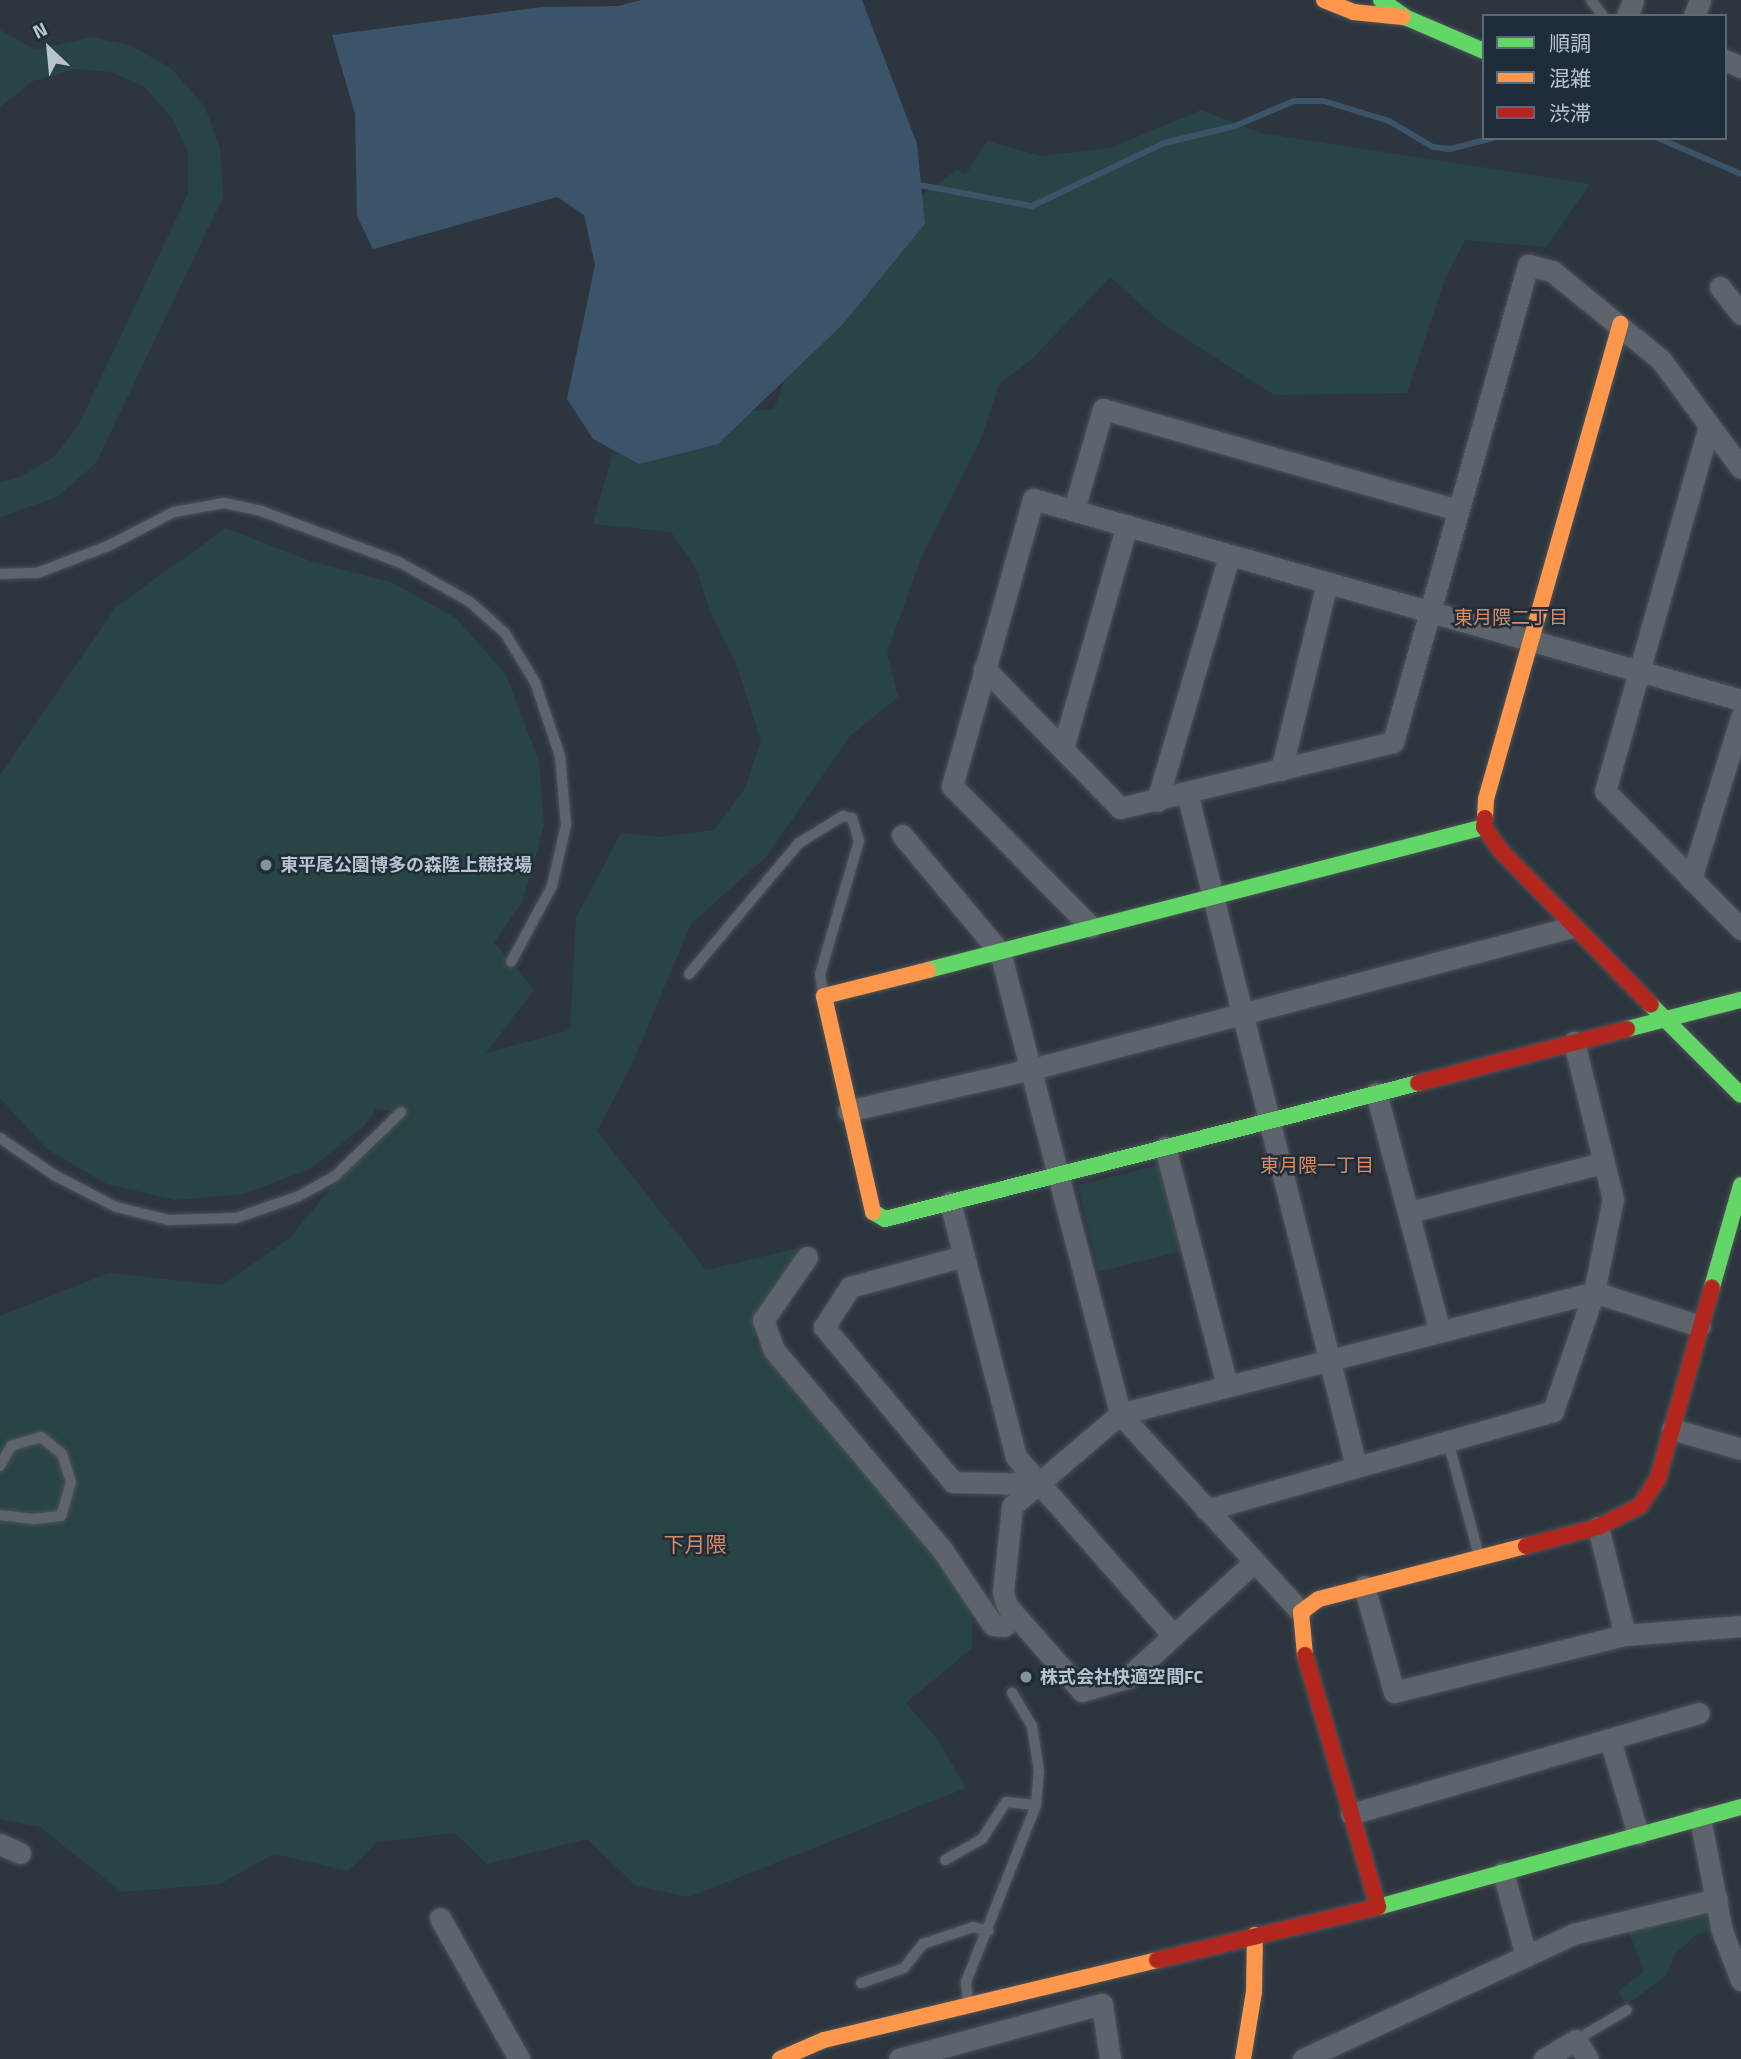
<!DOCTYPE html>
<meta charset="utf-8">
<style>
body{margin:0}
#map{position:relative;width:1741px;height:2059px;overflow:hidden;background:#2d363e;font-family:"Titillium Web","Noto Sans JP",sans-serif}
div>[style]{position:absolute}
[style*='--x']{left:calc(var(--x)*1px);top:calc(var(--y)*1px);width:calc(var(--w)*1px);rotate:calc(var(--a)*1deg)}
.green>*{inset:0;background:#294444;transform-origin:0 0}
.water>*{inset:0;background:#3b546a}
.stream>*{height:6px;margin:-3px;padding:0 3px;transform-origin:3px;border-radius:3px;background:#3b546a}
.roads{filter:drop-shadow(0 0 2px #4c5258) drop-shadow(0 0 2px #4c5258)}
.lane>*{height:10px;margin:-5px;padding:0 5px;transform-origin:5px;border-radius:5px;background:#5e646b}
.street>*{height:21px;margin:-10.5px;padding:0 10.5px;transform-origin:10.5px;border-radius:10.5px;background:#5e646b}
.fast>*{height:16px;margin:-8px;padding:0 8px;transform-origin:8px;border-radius:8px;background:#63d668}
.slow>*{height:16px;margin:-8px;padding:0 8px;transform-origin:8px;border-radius:8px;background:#ff974d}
.jam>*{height:16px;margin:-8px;padding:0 8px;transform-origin:8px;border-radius:8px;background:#b3261e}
.dots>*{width:19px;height:19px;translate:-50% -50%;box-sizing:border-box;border:4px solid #1f2d3a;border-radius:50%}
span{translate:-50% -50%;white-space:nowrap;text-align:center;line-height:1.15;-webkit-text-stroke:5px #1f2d3a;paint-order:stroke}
.poi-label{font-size:18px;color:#b9c3cd;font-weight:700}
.left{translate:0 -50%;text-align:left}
.neighbourhood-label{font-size:19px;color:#db8a66}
.quarter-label{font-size:21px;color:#db8a66}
.legend{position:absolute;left:1482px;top:14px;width:245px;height:126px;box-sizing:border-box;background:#1f2d3a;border:2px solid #5d6975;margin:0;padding:9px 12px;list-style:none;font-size:21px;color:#b9c3cd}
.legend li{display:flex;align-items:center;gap:14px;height:35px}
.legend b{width:35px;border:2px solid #5d6975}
.north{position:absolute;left:14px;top:14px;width:70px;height:70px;-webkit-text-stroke:5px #1f2d3a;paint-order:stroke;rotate:334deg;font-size:19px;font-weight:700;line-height:28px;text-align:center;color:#b9c3cd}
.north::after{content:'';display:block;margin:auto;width:24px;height:32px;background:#b9c3cd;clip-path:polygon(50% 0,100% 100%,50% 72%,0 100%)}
</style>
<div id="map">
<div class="green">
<i style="clip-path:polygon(0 30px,36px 50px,92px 37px,130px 45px,172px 69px,205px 107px,220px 149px,223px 197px,96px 463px,57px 497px,0 517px,0 482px,20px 477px,54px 457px,79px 424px,188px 194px,188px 152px,172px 118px,145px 87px,111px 72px,75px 69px,33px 81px,0 107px)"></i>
<i style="clip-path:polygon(1201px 110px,1261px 133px,1590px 184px,1546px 247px,1465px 240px,1445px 279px,1407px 393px,1274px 395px,1163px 324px,1110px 277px,1032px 359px,999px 384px,980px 441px,921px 558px,887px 653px,898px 697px,850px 736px,766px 857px,691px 924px,631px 1066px,597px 1131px,706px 1270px,803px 1247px,758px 1316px,754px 1340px,910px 1524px,972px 1606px,972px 1648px,906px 1703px,937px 1739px,966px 1788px,689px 1897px,636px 1886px,587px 1839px,487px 1864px,455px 1833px,377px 1842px,348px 1871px,274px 1854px,220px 1884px,122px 1892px,40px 1827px,0 1819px,0 1316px,109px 1273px,222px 1285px,290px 1238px,393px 1111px,376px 1109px,365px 1125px,310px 1169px,243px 1194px,175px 1200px,107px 1184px,47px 1149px,0 1098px,0 775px,116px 607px,226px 528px,313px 562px,391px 582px,456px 618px,506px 675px,539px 761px,544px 826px,522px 903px,494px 942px,534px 990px,486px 1053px,570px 1030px,576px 918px,621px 833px,661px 837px,714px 830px,745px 788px,761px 741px,737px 666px,710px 612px,697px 570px,671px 532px,593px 524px,612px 455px,686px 443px,731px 413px,774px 409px,802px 335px,911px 203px,957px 170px,966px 174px,987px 141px,1041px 156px,1111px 148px)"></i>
<i style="left:1159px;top:1165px;width:89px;height:84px;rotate:76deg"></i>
<i style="clip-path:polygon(1704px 1909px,1711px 1931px,1697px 1934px,1675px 1954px,1666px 1976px,1626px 2005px,1618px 1991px,1644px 1971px,1627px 1928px,1656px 1926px)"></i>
</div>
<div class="water">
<i style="clip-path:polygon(641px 0,862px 0,917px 144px,925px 224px,842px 325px,718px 444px,639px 464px,593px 439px,567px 399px,595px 265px,584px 215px,557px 197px,373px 249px,357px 216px,355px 114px,332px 35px,542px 7px,619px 6px)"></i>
</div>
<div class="stream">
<i style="--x:1658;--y:138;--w:90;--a:23.4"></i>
<i style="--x:914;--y:184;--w:120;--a:10.6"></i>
<i style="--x:1032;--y:206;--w:146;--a:-25.5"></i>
<i style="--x:1164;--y:143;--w:73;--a:-13.5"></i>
<i style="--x:1235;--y:126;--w:64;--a:-23"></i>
<i style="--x:1294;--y:101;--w:30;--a:0"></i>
<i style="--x:1324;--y:101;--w:68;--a:17.1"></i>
<i style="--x:1389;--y:121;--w:51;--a:30.6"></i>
<i style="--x:1433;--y:147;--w:17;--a:7"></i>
<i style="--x:1450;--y:149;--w:44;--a:-14.3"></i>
</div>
<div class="roads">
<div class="lane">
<i style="--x:1591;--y:0;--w:20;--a:53"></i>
<i style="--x:0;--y:574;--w:37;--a:-2"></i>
<i style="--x:37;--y:573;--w:76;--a:-20.8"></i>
<i style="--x:108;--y:546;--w:74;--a:-27.3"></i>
<i style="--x:174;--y:512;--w:51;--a:-10.2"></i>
<i style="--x:224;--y:503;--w:38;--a:12"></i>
<i style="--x:261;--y:511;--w:147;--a:20.3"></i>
<i style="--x:399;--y:562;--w:81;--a:29.4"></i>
<i style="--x:470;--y:602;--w:47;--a:41.5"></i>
<i style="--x:505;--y:633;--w:57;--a:58.5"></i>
<i style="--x:535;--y:682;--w:78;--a:71.3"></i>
<i style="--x:560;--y:756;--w:69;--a:85"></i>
<i style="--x:566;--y:825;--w:63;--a:102.9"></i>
<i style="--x:552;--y:886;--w:86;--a:118.3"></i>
<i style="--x:689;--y:974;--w:171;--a:-50"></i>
<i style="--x:799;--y:843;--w:52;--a:-31.5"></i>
<i style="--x:843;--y:816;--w:9;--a:13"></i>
<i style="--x:852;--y:818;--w:24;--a:73"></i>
<i style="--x:859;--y:841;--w:139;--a:106.3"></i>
<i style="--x:820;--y:974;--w:20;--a:81"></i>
<i style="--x:0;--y:1138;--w:65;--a:34.4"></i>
<i style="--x:54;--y:1175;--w:70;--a:27.3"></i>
<i style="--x:116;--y:1207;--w:55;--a:13.8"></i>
<i style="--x:169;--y:1220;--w:67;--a:-1.7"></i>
<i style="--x:236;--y:1218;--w:67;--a:-19.2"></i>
<i style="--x:299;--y:1196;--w:41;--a:-29.1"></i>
<i style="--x:335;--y:1176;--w:92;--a:-44.1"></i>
<i style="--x:1448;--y:1441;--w:119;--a:74.9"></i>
<i style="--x:0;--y:1466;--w:23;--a:-61"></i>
<i style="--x:11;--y:1446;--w:31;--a:-17"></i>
<i style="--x:41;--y:1437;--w:27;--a:39"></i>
<i style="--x:62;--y:1454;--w:29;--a:72"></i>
<i style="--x:71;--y:1482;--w:35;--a:106"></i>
<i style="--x:61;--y:1516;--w:28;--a:174"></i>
<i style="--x:33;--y:1519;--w:33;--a:-173"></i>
<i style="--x:945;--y:1860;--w:43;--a:-29.6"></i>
<i style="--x:982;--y:1839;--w:44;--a:-57"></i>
<i style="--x:1006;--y:1802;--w:30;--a:6"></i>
<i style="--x:861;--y:1983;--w:46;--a:-19.2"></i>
<i style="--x:904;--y:1968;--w:31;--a:-52"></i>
<i style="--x:923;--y:1944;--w:53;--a:-18.8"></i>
<i style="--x:973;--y:1927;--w:16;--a:15"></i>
<i style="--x:968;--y:2004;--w:22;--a:-95"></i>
<i style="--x:966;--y:1982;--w:190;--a:-68.4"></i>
<i style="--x:1036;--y:1805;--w:34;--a:-85"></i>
<i style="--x:1039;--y:1771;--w:46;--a:-98.8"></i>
<i style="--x:1032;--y:1726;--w:39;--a:-121"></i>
<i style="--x:1576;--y:2040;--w:59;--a:-30.5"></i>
</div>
<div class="street">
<i style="--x:1627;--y:16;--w:17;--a:-69"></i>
<i style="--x:1694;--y:16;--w:17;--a:-69"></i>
<i style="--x:1725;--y:60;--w:17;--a:24"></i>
<i style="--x:1720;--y:287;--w:34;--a:52"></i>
<i style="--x:1709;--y:426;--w:380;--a:105.9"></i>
<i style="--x:1605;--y:791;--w:194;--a:45.4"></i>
<i style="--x:1074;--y:509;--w:104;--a:-73.8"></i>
<i style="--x:1103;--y:409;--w:369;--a:15.9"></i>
<i style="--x:984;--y:668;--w:195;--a:45.8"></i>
<i style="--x:1120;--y:808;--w:281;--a:-13.6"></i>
<i style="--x:1393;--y:742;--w:496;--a:-74.2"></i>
<i style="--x:1528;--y:265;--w:25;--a:14"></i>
<i style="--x:1552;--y:271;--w:141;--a:39.2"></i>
<i style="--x:1661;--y:360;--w:134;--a:53.5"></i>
<i style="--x:1063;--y:748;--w:232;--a:-74"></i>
<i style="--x:1281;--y:770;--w:193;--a:-76.2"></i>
<i style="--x:1187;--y:793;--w:694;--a:75.9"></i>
<i style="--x:1157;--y:801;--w:255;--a:-73.6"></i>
<i style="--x:902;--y:835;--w:153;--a:50.1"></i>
<i style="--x:1000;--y:952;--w:477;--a:75.4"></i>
<i style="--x:1120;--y:1414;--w:268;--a:47.6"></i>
<i style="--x:1691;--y:879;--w:170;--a:-72.8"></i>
<i style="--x:1091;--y:927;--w:198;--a:-134.6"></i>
<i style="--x:952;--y:786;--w:298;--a:-74.2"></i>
<i style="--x:1033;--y:499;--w:736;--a:15.85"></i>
<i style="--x:1376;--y:1093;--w:247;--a:75"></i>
<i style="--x:848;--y:1111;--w:189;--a:-12.9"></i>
<i style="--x:1032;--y:1069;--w:558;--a:-14.73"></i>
<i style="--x:1165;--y:1147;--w:246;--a:75.4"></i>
<i style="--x:950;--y:1202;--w:263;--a:75.5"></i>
<i style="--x:1016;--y:1457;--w:237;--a:48.6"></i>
<i style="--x:1410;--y:1212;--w:198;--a:-14.3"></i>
<i style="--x:964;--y:1256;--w:118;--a:164.8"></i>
<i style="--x:850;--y:1287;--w:48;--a:123"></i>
<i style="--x:824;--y:1327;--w:202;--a:50.2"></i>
<i style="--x:953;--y:1482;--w:85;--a:1.3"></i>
<i style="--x:807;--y:1257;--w:77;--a:124.9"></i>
<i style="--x:763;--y:1320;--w:32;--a:70"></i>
<i style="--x:774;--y:1350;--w:263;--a:49.9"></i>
<i style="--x:943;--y:1551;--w:89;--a:56"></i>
<i style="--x:993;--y:1625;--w:11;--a:5"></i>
<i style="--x:1004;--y:1626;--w:15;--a:-42"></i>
<i style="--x:1672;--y:1429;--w:72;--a:16.2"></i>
<i style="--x:1206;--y:1510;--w:361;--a:-15.9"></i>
<i style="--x:1553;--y:1411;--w:126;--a:-71"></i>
<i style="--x:1594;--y:1292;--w:95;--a:-78.5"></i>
<i style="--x:1613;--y:1199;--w:162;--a:-104"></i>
<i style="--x:1598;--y:1527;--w:111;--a:76"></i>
<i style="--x:1253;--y:1563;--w:171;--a:137.6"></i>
<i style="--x:1127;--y:1678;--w:47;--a:163.9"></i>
<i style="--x:1082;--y:1691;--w:113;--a:-131.4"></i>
<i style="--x:1007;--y:1606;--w:15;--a:-106"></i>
<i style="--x:1003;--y:1592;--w:86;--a:-84"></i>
<i style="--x:1012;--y:1506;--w:142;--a:-40.4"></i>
<i style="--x:1120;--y:1414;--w:489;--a:-14.4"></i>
<i style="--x:1594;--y:1292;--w:111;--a:17.8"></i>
<i style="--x:1364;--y:1586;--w:110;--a:74.2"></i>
<i style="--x:1394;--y:1692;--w:238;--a:-13.9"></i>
<i style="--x:1625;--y:1635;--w:116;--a:-4.4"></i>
<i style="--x:1610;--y:1740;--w:98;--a:73.4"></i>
<i style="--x:1351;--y:1814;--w:362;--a:-16.2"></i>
<i style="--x:1700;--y:1818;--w:115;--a:79"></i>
<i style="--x:1722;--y:1931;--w:53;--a:68.8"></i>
<i style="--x:0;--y:1844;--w:22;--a:24"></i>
<i style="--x:1503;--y:1872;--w:87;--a:74.7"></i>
<i style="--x:440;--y:1918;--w:162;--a:60.7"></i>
<i style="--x:899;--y:2059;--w:210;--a:-15.2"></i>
<i style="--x:1102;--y:2004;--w:56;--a:81.7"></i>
<i style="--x:1303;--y:2059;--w:298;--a:-24.8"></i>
<i style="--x:1573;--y:1934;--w:148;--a:-13.7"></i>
<i style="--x:1544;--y:2059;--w:37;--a:-31"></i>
<i style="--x:1576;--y:2040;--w:22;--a:58"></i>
</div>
<div class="fast">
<i style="--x:1381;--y:0;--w:32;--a:35"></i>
<i style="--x:1407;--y:18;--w:84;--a:23.2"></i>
<i style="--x:928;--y:970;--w:574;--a:-14.42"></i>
<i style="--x:1651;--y:1005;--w:127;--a:45"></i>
<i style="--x:1627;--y:1029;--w:118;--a:-14.3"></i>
<i style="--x:873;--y:1212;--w:14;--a:30"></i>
<i style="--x:885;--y:1219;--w:550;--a:-14.31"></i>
<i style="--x:1712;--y:1287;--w:106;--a:-74.1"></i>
<i style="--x:1378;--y:1907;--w:377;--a:-15.4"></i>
</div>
<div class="slow">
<i style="--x:1324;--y:0;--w:31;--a:22"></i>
<i style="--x:1353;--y:12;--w:50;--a:5.7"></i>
<i style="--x:1485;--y:818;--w:19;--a:-87"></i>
<i style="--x:1486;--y:799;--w:494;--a:-74.2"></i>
<i style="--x:873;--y:1212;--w:221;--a:-102.8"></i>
<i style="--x:824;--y:996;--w:107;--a:-14"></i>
<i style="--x:1305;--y:1655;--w:43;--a:-95.3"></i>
<i style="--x:1301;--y:1612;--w:22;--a:-36"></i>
<i style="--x:1319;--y:1599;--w:214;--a:-14.4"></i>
<i style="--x:780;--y:2059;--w:48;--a:-23.4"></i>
<i style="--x:824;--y:2040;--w:342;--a:-13.5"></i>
<i style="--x:1243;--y:2059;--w:68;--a:-80.7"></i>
<i style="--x:1254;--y:1992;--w:57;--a:-89"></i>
</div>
<div class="jam">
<i style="--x:1485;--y:818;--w:9;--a:96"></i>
<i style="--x:1484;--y:827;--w:28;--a:55"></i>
<i style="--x:1500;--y:850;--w:216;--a:45.7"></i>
<i style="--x:1418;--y:1083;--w:216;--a:-14.5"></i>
<i style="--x:1526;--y:1546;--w:74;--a:-14.8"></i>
<i style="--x:1598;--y:1527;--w:47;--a:-26.6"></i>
<i style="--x:1640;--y:1506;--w:33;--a:-57"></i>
<i style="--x:1658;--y:1478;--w:198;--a:-74.2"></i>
<i style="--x:1305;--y:1655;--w:262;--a:73.8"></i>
<i style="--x:1157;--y:1960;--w:227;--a:-13.5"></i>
</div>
</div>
<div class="dots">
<i style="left:266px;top:865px;background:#88929b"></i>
<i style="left:1026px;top:1677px;background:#88929b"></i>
</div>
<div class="poi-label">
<span class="left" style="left:280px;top:865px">東平尾公園博多の森陸上競技場</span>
<span class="left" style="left:1040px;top:1677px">株式会社快適空間FC</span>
</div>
<div class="neighbourhood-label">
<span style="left:1511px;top:617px">東月隈二丁目</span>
<span style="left:1317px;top:1165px">東月隈一丁目</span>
</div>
<div class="quarter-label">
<span style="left:695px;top:1544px">下月隈</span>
</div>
<ul class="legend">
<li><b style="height:9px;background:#63d668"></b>順調</li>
<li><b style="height:9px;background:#ff974d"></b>混雑</li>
<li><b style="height:9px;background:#b3261e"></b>渋滞</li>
</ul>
<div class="north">N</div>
</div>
